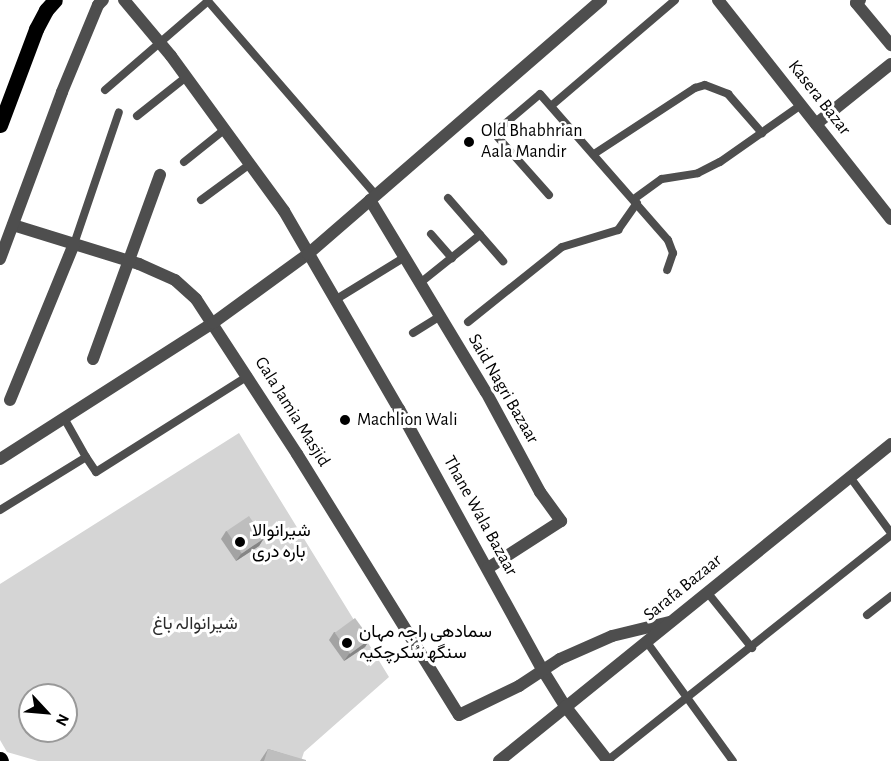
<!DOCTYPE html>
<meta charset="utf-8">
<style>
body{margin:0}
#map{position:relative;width:891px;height:761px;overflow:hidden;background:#fff;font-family:"Alegreya Sans",Vazirmatn,sans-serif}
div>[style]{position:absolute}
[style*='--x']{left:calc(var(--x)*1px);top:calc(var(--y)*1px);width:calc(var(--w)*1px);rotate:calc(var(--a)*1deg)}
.green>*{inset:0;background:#d5d5d5}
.lane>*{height:8px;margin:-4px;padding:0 4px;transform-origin:4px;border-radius:4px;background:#4e4e4e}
.street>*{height:12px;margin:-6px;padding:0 6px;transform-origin:6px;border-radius:6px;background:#4e4e4e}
.primary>*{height:15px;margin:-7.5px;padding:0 7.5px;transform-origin:7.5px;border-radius:7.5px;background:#000}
.wall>*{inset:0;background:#a3a3a3}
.shaded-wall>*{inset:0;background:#858585}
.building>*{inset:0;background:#bebebe;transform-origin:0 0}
.dots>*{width:16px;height:16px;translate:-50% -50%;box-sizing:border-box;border:3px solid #fff;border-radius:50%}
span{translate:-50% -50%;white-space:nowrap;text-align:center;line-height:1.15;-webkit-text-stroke:6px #fff;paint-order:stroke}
.street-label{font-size:18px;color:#000}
.poi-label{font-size:18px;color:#000}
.left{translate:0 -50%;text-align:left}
.park-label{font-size:18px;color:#2c2c2c}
.north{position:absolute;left:18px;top:683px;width:60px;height:60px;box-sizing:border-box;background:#fff;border:2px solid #999;border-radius:50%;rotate:116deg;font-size:16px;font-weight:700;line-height:24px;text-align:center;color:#000}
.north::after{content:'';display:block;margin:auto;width:21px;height:27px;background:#000;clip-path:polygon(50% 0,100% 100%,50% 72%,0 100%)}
</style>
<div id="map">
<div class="green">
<i style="clip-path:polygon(evenodd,239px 433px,389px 677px,304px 752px,301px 761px,38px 761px,7px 752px,0 740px,0 584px,239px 433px,30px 695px,66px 695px,66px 731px,30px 731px,30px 695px)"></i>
</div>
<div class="lane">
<i style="--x:207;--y:0;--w:258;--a:49.1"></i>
<i style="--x:105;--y:90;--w:136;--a:-40.8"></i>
<i style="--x:551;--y:106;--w:163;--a:-40.5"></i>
<i style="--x:137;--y:116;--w:63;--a:-38.5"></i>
<i style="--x:594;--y:154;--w:121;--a:-33.2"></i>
<i style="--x:695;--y:88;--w:10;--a:-17"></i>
<i style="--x:705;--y:85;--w:25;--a:21"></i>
<i style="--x:728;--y:94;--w:52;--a:48.9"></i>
<i style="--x:184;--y:162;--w:53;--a:-38.8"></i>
<i style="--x:549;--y:195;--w:83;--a:-131.6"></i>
<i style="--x:494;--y:133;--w:60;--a:-40.3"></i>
<i style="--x:540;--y:94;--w:194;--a:48.8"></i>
<i style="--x:668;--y:240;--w:14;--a:69"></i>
<i style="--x:673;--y:253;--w:18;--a:109"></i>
<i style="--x:448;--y:198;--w:84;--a:48.9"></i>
<i style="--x:634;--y:199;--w:34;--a:-36"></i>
<i style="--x:662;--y:179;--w:36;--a:-9"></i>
<i style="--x:698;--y:173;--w:25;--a:-27"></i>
<i style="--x:720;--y:162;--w:99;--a:-35.1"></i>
<i style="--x:201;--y:200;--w:61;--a:-36.3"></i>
<i style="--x:431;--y:234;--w:32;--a:49"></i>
<i style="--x:74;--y:244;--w:139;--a:-71.2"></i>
<i style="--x:420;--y:283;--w:77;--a:-38.7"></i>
<i style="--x:335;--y:300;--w:82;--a:-31.6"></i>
<i style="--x:468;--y:322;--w:120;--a:-38.6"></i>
<i style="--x:562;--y:247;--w:59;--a:-16.9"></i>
<i style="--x:618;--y:230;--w:33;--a:-55"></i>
<i style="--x:413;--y:333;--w:32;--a:-32"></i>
<i style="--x:64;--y:418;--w:45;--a:60.6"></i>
<i style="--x:850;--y:477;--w:69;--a:53.8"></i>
<i style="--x:0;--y:510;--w:101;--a:-31.6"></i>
<i style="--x:86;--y:457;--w:18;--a:56"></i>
<i style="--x:96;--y:472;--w:180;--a:-32.3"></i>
<i style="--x:707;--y:592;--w:72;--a:51.2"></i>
<i style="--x:867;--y:615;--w:31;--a:-38"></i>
<i style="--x:646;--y:641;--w:148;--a:54.1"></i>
<i style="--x:607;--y:761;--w:363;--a:-38.5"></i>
</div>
<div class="street">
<i style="--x:124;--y:0;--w:73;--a:50"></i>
<i style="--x:171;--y:56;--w:192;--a:53.9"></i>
<i style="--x:284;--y:211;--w:229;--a:59.9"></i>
<i style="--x:399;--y:409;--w:297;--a:61.2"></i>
<i style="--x:542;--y:669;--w:44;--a:58.1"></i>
<i style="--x:565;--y:706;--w:70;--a:52"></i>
<i style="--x:718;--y:0;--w:279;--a:51.7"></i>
<i style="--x:860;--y:0;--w:5;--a:143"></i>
<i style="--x:856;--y:3;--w:55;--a:50.2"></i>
<i style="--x:816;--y:124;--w:96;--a:-38.7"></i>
<i style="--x:370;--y:200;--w:224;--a:58.9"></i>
<i style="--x:486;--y:392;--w:114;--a:61.6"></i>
<i style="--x:540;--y:492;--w:36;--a:54"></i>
<i style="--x:561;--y:521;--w:87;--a:147.2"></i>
<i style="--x:13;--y:225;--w:132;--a:17.2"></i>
<i style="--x:139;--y:264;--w:39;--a:24"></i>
<i style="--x:175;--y:280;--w:28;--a:42"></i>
<i style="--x:196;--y:299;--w:185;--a:56.9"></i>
<i style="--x:297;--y:454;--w:307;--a:58.2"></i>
<i style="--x:459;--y:715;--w:67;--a:-25.8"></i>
<i style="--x:519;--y:686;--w:49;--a:-33.4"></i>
<i style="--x:560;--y:659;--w:57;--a:-23.9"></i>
<i style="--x:612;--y:636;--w:60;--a:-13.6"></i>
<i style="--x:0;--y:259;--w:178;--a:-69.6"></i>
<i style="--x:62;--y:92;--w:94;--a:-67.5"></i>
<i style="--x:98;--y:5;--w:7;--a:-45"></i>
<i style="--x:93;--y:359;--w:196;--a:-70"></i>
<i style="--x:10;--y:400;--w:169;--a:-67.7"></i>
<i style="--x:0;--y:459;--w:253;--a:-32.6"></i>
<i style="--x:213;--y:323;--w:117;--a:-36"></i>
<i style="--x:308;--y:254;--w:388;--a:-40.9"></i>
<i style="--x:499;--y:761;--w:504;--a:-38.96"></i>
</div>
<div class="primary">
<i style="--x:0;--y:125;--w:103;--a:-69.4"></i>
<i style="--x:36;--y:29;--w:21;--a:-62"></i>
<i style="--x:46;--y:10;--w:13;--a:-48"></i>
<i style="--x:0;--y:759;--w:2;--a:63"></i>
</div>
<div class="wall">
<i style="clip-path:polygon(226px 531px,264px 538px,259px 546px,236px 561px,221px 539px)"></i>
<i style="clip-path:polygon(334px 632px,370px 639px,365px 647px,344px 661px,329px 640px)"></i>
<i style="clip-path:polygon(268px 749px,306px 761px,260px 761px)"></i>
</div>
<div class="shaded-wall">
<i style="clip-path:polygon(264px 538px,259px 546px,236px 561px,241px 554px)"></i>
<i style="clip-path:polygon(370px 639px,365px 647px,344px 661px,349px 654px)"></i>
</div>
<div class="building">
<i style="left:249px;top:516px;width:27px;height:27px;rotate:56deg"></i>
<i style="left:355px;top:618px;width:26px;height:25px;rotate:54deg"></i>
<i style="clip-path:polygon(268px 749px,306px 760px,306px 761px,264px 761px)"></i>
</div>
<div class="dots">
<i style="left:469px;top:142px;background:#000"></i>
<i style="left:345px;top:420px;background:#000"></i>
<i style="left:240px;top:542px;background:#000"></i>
<i style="left:347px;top:643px;background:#000"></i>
</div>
<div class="street-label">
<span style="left:819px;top:98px;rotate:52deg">Kasera Bazar</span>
<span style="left:503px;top:389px;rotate:60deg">Said Nagri Bazaar</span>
<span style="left:292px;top:412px;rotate:58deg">Gala Jamia Masjid</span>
<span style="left:480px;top:516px;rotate:61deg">Thane Wala Bazaar</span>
<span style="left:683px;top:588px;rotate:-39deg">Sarafa Bazaar</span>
</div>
<div class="poi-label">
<span class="left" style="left:481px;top:142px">Old Bhabhrian<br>Aala Mandir</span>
<span class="left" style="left:357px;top:420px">Machlion Wali</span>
<span class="left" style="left:252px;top:542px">شیرانوالا<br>بارہ دری</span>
<span class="left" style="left:359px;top:643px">سمادھی راجہ مہان<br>سنگھ سُکرچکیہ</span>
</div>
<div class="park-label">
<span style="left:195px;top:624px">شیرانوالہ باغ</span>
</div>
<div class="north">N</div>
</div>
